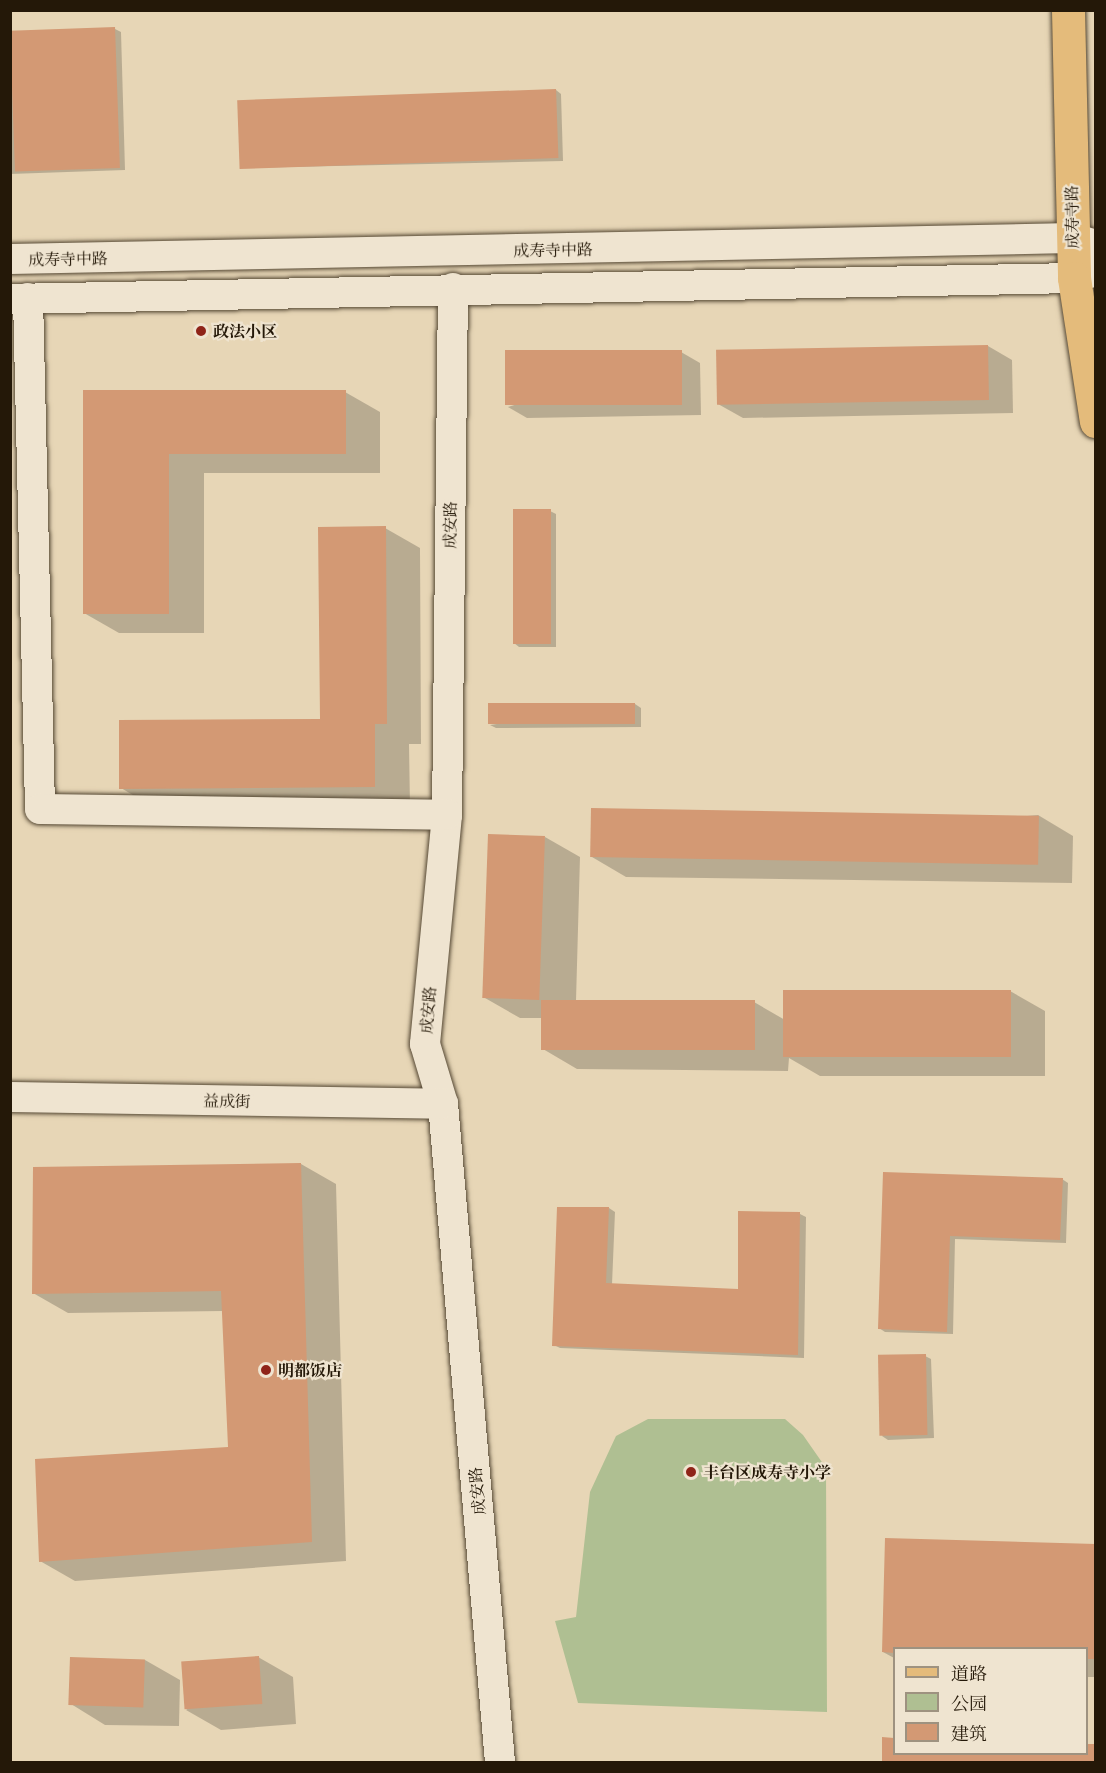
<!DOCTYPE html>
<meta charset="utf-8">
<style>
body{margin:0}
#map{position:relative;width:1106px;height:1773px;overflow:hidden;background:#e7d6b6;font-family:"Libre Caslon Text","Noto Serif SC",serif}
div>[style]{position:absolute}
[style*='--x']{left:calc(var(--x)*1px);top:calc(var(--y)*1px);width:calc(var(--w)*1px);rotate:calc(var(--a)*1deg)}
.green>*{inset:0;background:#afbf92}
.shadow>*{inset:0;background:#0003}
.building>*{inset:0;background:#d39974;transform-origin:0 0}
.roads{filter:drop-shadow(0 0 2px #554834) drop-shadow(0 0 2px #554834)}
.minor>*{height:30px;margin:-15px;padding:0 15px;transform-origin:15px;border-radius:15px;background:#efe4d0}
.major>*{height:33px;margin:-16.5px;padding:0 16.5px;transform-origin:16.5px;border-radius:16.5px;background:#e4bb7b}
.dots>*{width:16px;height:16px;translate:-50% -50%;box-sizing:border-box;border:3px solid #efe4d0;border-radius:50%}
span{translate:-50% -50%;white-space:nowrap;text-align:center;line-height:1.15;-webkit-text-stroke:4.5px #efe4d0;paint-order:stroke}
.street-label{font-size:16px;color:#241808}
.poi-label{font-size:16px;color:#241808;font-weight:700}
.left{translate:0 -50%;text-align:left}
.frame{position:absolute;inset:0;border:12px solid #241808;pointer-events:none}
.legend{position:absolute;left:893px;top:1647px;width:195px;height:108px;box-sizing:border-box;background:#efe4d0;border:2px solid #9e9280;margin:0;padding:8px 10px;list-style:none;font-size:18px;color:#241808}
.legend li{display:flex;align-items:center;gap:12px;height:30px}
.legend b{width:30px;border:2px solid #9e9280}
</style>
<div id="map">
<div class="green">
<i style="clip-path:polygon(648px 1419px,785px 1419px,803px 1435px,826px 1468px,827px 1712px,578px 1703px,555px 1621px,576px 1617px,590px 1492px,616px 1436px)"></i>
</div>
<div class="shadow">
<i style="clip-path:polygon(115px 29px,121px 32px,125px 170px,10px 174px,10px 32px)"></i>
<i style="clip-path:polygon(556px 90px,561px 94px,563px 161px,246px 168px,240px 164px)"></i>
<i style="clip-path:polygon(988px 346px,1012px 360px,1013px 413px,743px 418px,718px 404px)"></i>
<i style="clip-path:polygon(681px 352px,700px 363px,701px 415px,527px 418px,508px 407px)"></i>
<i style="clip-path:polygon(84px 392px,345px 392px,380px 412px,380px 473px,204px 473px,204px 633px,119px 633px,84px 613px)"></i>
<i style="clip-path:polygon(550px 511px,556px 514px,556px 647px,519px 647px,514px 643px)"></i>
<i style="clip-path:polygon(385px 528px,420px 548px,421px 744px,409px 744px,410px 806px,155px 808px,121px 788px,321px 720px)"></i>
<i style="clip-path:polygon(635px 704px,641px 708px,641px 727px,496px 728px,490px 725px)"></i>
<i style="clip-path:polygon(1038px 815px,1073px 836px,1072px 883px,626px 877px,592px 857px)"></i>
<i style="clip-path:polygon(545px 837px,580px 857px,576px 1001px,754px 1002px,785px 1020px,1010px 991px,1045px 1011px,1045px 1076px,820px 1076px,789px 1058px,788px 1071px,577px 1069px,543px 1049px,543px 1018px,520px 1018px,485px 998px)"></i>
<i style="clip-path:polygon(301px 1164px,336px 1184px,346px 1561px,75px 1581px,40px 1561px,230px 1448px,223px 1311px,68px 1313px,33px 1293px)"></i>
<i style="clip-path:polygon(884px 1173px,1062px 1179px,1068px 1183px,1066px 1243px,955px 1239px,953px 1334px,885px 1332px,879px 1328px)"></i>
<i style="clip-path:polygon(609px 1208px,615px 1212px,612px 1285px,739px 1291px,739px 1213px,800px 1214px,806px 1217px,804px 1358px,560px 1348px,554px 1345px)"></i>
<i style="clip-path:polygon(925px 1356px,931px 1359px,934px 1438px,888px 1440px,882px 1436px)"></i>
<i style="clip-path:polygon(1096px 1546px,1096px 1677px,1086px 1677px,1086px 1648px,894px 1648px,894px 1658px,883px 1652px)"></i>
<i style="clip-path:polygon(258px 1657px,293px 1677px,296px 1724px,221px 1730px,186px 1710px)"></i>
<i style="clip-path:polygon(71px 1658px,145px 1660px,180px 1680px,179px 1726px,105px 1725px,71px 1704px)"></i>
<i style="clip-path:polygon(884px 1739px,894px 1739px,894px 1754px,1086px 1754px,1096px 1746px,1096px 1762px,883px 1762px)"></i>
</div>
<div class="building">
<i style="left:115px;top:27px;width:141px;height:105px;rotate:88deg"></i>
<i style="left:556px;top:89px;width:69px;height:319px;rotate:88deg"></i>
<i style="left:988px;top:345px;width:55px;height:272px;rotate:89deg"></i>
<i style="left:682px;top:350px;width:55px;height:177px;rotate:90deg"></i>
<i style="clip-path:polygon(83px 390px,346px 390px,346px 454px,169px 454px,169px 614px,83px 614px)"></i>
<i style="left:513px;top:509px;width:38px;height:135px"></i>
<i style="clip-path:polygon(386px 526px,387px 724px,375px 724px,375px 787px,119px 789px,119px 720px,320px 719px,318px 527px)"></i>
<i style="left:635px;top:703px;width:21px;height:147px;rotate:90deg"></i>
<i style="left:591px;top:808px;width:448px;height:49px;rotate:1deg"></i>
<i style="left:488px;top:834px;width:57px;height:164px;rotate:2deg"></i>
<i style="left:783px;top:990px;width:228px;height:67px"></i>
<i style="left:541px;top:1000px;width:214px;height:50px"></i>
<i style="clip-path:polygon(301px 1163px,312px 1542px,39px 1562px,35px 1459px,228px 1447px,221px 1291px,32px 1294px,33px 1167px)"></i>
<i style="clip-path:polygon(883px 1172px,1063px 1178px,1060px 1240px,950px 1236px,947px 1332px,878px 1329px)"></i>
<i style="clip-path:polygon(557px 1207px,609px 1207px,606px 1283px,738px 1289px,738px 1211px,800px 1212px,798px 1355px,552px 1346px)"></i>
<i style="left:926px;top:1354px;width:81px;height:48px;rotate:89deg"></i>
<i style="clip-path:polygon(885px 1538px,1096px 1544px,1096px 1659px,1086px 1659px,1086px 1648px,894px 1648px,894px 1653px,882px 1652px)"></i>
<i style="left:259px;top:1656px;width:48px;height:78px;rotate:86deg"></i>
<i style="left:70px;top:1657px;width:75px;height:48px;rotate:2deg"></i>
<i style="clip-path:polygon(882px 1737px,894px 1738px,894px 1754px,1086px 1754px,1086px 1744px,1096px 1744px,1096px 1762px,882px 1762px)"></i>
</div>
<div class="roads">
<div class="minor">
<i style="--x:10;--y:259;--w:1062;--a:-1.13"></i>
<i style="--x:1072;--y:238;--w:25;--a:16"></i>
<i style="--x:453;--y:288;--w:527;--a:90.65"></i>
<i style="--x:447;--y:815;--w:230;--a:95.5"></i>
<i style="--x:425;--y:1044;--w:63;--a:73.3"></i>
<i style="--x:443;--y:1104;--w:660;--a:85.05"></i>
<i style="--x:28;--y:298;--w:511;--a:88.65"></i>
<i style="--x:40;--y:809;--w:407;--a:0.8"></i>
<i style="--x:10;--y:299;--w:1064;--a:-1.13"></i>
<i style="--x:1074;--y:278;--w:23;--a:-18"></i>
<i style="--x:10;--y:1097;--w:433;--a:0.9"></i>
</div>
<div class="major">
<i style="--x:1068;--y:10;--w:268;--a:88.7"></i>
<i style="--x:1074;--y:278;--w:145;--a:81.3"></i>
</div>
</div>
<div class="dots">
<i style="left:201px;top:331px;background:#8f2418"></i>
<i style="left:266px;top:1370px;background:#8f2418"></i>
<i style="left:691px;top:1472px;background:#8f2418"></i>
</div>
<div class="street-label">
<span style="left:1072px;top:217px;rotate:-91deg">成寿寺路</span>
<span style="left:553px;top:250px;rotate:-1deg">成寿寺中路</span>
<span style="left:68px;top:259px;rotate:-1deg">成寿寺中路</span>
<span style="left:450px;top:525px;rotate:-89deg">成安路</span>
<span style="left:428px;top:1010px;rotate:-85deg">成安路</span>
<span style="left:227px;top:1101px;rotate:1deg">益成街</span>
<span style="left:477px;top:1491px;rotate:-95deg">成安路</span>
</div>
<div class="poi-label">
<span class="left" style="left:213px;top:331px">政法小区</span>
<span class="left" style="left:278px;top:1370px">明都饭店</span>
<span class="left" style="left:703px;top:1472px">丰台区成寿寺小学</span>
</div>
<div class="frame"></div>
<ul class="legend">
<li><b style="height:8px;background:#e4bb7b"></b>道路</li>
<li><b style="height:16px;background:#afbf92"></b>公园</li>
<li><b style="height:16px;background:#d39974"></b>建筑</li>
</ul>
</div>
